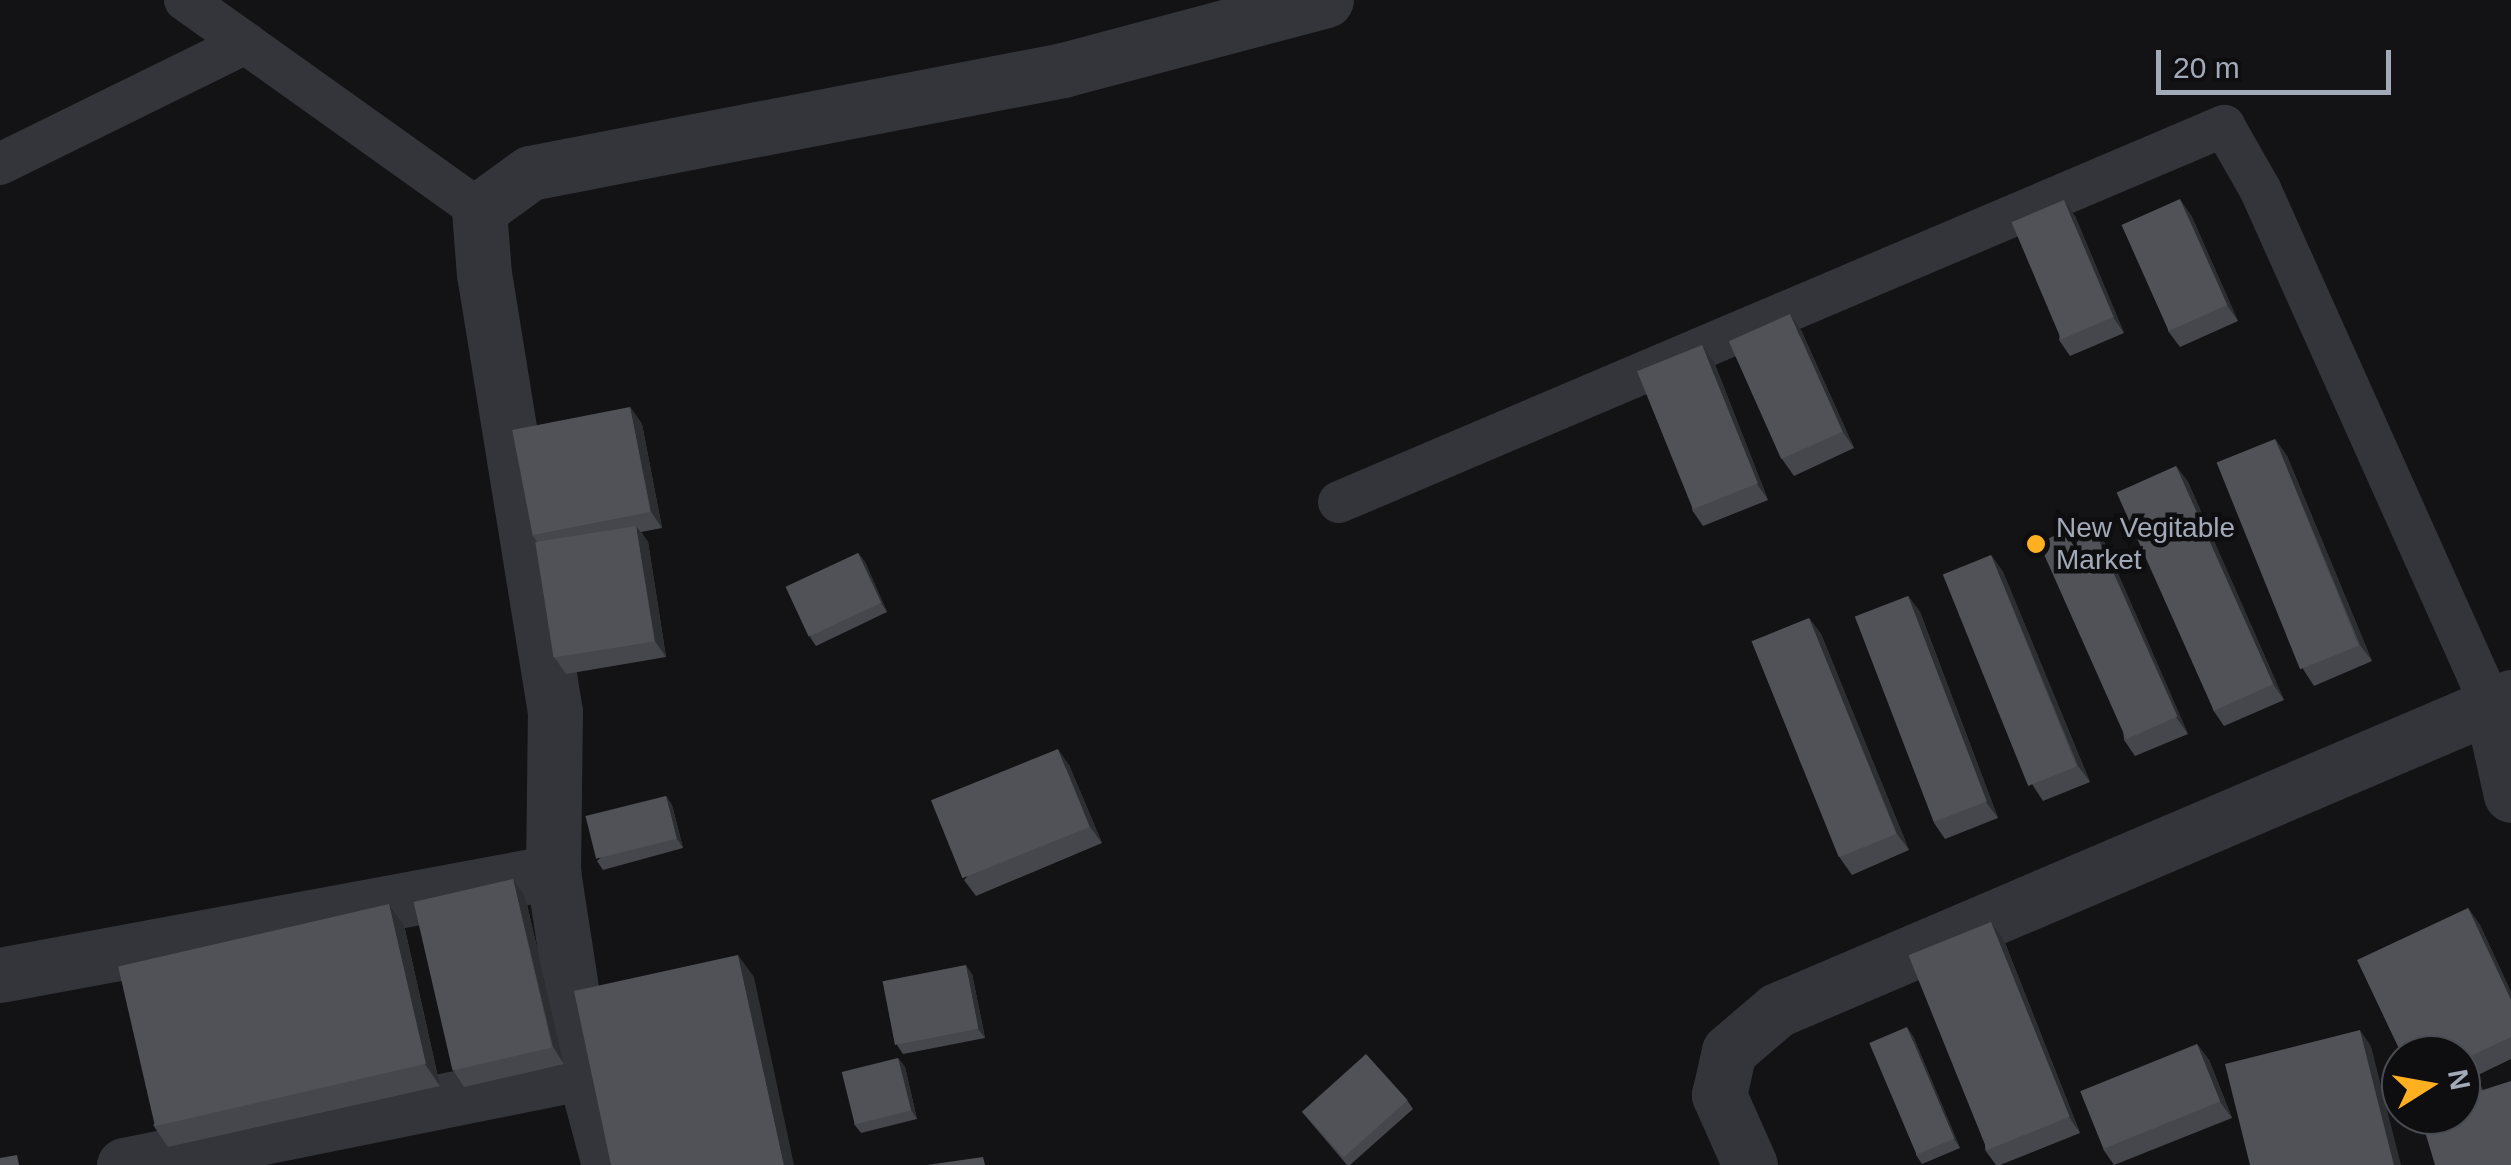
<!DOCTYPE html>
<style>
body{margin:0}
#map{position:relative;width:2511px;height:1165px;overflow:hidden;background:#131315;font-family:Arial,sans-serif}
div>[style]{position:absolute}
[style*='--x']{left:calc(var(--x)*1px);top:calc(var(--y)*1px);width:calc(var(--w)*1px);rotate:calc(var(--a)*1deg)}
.lane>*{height:42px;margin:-21px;padding:0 21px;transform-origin:21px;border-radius:21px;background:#34353b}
.street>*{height:55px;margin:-27.5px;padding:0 27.5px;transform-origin:27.5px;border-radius:27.5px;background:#34353b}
.wall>*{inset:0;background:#46474d}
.shaded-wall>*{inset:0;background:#2d2e32}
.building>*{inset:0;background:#505258;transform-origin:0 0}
.dots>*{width:28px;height:28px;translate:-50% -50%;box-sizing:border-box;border:5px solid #0e0e10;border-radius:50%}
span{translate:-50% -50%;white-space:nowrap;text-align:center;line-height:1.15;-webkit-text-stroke:9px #0e0e10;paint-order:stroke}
.poi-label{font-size:28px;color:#a3aab7}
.left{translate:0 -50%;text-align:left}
.north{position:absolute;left:2381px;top:1035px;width:100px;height:100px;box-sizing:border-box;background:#0e0e10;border:2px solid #4a4c53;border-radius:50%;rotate:79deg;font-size:28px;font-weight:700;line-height:40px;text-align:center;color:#a3aab7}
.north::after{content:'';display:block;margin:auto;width:35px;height:45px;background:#ffb021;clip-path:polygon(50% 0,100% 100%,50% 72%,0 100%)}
.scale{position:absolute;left:2156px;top:50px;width:235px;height:45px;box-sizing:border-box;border:5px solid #a3aab7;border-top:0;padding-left:12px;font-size:30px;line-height:35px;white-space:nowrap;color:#a3aab7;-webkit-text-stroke:8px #0e0e10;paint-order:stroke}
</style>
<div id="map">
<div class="lane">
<i style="--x:185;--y:0;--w:361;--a:35.5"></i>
<i style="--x:0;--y:164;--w:274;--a:-26.2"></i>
<i style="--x:1339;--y:502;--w:962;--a:-23.02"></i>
<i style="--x:2224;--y:126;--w:73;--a:60.3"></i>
<i style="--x:2260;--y:189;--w:565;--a:65.88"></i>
</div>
<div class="street">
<i style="--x:2491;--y:705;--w:92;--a:77.5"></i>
<i style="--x:0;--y:975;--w:563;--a:-10.55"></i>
<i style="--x:124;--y:1165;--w:469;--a:-11.4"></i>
<i style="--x:609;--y:1165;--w:96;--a:-105"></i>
<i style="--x:584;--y:1072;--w:202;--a:-98.8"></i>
<i style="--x:553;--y:872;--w:160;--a:-89.3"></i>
<i style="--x:555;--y:712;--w:443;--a:-99.2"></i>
<i style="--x:484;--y:275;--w:65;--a:-94.4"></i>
<i style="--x:479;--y:210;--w:63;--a:-36"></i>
<i style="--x:530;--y:173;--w:543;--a:-10.94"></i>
<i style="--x:1063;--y:70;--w:272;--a:-14.9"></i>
<i style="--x:1750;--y:1165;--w:77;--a:-113.9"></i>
<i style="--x:1719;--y:1095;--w:45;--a:-77.2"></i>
<i style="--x:1729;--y:1051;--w:63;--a:-40.5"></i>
<i style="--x:1777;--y:1010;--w:798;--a:-23.09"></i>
</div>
<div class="wall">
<i style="clip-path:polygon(2191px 215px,2238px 321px,2180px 347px,2168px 331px)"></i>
<i style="clip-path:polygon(2075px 216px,2124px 333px,2070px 356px,2059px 340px)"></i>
<i style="clip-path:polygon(1801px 330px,1854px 448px,1794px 476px,1782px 459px)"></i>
<i style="clip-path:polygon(1702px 345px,1714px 362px,1768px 500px,1703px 526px,1692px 510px)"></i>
<i style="clip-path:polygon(630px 407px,642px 424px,662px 528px,641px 532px,648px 542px,666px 657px,566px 674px,555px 658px,538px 543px,532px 535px)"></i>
<i style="clip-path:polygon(2275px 439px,2287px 456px,2372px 661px,2314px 686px,2303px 669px)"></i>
<i style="clip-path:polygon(2176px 466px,2188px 482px,2284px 700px,2224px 726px,2213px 710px)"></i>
<i style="clip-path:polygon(2102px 537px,2188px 734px,2135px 756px,2124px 740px)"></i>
<i style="clip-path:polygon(858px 553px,865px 562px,887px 612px,816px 646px,810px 637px)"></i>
<i style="clip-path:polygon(1991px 555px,2003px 572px,2090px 782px,2043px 801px,2032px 784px)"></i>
<i style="clip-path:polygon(1908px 596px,1920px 612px,1998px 818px,1945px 839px,1934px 823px)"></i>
<i style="clip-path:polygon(1809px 618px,1821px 634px,1909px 850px,1852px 875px,1840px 858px)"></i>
<i style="clip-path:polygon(1069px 765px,1102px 843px,976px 896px,964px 880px)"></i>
<i style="clip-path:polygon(666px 796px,672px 805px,683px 848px,603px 870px,597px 861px)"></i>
<i style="clip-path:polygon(513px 879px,525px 896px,564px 1064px,464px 1087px,453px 1070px)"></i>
<i style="clip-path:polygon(389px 904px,404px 925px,440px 1086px,168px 1147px,153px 1125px)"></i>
<i style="clip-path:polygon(2468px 908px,2480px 925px,2511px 992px,2511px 1059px,2476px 1076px,2483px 1090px,2461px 1115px,2461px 1055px)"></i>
<i style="clip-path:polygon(1991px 922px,2003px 938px,2080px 1133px,2000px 1165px,1996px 1165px,1985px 1150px)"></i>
<i style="clip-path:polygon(972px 974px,985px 1038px,903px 1054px,897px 1045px)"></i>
<i style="clip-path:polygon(1913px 1036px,1960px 1148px,1922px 1164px,1916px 1155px)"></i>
<i style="clip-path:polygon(2197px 1044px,2209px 1060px,2232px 1118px,2114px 1165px,2103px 1149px)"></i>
<i style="clip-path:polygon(898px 1058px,905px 1067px,917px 1119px,861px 1133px,854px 1124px)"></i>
<i style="clip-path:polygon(1407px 1100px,1413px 1109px,1350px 1165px,1347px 1165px,1302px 1112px)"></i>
</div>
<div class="shaded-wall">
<i style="clip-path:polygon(2180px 199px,2191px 215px,2238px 321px,2227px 305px)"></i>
<i style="clip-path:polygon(2064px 200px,2075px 216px,2124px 333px,2113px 317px)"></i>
<i style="clip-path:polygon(1790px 314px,1801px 330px,1854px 448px,1843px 432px)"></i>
<i style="clip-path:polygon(1702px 345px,1714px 362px,1768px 500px,1757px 484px)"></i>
<i style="clip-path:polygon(630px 407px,642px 424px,662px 528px,651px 512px)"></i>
<i style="clip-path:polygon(2275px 439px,2287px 456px,2372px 661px,2360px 645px)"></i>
<i style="clip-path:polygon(2176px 466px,2188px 482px,2284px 700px,2273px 684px)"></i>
<i style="clip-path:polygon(2090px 520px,2102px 537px,2188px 734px,2176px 717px)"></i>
<i style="clip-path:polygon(636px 526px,648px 542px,666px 657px,655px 641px)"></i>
<i style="clip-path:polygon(858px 553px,865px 562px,887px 612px,881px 603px)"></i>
<i style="clip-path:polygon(1991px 555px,2003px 572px,2090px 782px,2078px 766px)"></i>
<i style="clip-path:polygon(1908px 596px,1920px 612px,1998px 818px,1986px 802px)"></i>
<i style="clip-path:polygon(1809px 618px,1821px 634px,1909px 850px,1897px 834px)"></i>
<i style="clip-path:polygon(1058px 749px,1069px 765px,1102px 843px,1090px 827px)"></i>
<i style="clip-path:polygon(666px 796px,672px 805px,683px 848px,677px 839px)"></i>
<i style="clip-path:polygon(513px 879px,525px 896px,564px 1064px,553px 1047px)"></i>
<i style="clip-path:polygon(389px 904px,404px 925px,440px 1086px,425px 1064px)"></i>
<i style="clip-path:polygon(2468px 908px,2480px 925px,2511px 992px,2511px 1000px)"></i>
<i style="clip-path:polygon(1991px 922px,2003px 938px,2080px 1133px,2069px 1117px)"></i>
<i style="clip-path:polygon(738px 955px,754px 977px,794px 1165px,784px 1165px)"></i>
<i style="clip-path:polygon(966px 965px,972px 974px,985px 1038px,978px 1029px)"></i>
<i style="clip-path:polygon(1907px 1027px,1913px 1036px,1960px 1148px,1954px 1139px)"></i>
<i style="clip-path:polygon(2360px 1030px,2371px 1046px,2401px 1165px,2394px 1165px)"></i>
<i style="clip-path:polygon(2197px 1044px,2209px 1060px,2232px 1118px,2220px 1102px)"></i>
<i style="clip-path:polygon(898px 1058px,905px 1067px,917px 1119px,911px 1110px)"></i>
<i style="clip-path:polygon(2464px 1059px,2476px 1076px,2486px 1096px,2475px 1079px)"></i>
</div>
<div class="building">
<i style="left:2180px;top:199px;width:116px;height:64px;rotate:66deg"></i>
<i style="left:2064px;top:200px;width:127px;height:57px;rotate:67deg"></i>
<i style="left:1790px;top:314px;width:129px;height:67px;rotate:66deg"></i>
<i style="left:1702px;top:345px;width:149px;height:70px;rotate:68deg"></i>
<i style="left:630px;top:407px;width:107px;height:120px;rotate:79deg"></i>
<i style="left:2275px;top:439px;width:223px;height:63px;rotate:68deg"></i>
<i style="left:2176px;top:466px;width:239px;height:65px;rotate:66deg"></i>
<i style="left:2090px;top:520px;width:215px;height:56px;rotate:66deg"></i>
<i style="left:636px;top:526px;width:117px;height:102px;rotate:81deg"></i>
<i style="left:858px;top:553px;width:55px;height:80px;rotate:65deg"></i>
<i style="left:1991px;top:555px;width:228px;height:52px;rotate:68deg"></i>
<i style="left:1908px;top:596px;width:220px;height:57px;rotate:69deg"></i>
<i style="left:1809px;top:618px;width:233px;height:62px;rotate:68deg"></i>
<i style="left:1058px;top:749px;width:84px;height:137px;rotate:68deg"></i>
<i style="left:666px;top:796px;width:44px;height:83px;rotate:76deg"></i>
<i style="left:513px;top:879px;width:173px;height:102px;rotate:77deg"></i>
<i style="left:389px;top:904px;width:164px;height:278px;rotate:77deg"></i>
<i style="clip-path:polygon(2468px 908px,2511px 1000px,2511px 1037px,2464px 1059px,2475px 1079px,2461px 1086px,2461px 1055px,2402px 1055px,2357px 960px)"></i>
<i style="left:1991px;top:922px;width:210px;height:89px;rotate:68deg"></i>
<i style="clip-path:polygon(738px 955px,784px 1165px,611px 1165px,574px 991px)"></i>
<i style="left:966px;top:965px;width:65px;height:85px;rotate:79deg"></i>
<i style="left:1907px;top:1027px;width:121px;height:41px;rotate:67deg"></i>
<i style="clip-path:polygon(2360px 1030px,2394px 1165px,2250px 1165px,2225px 1064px)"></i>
<i style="left:2197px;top:1044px;width:62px;height:126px;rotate:68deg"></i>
<i style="left:1366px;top:1054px;width:62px;height:86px;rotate:48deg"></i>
<i style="left:898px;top:1058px;width:54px;height:58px;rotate:76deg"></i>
<i style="clip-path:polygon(2511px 1081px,2511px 1165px,2435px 1165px,2420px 1115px,2461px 1115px,2461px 1097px)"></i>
<i style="clip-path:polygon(17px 1155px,19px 1165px,0 1165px,0 1158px)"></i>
<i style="clip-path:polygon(983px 1157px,985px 1165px,927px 1165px)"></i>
</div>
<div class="dots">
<i style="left:2036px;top:544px;background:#ffb021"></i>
</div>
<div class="poi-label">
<span class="left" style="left:2056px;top:544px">New Vegitable<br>Market</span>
</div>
<div class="north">N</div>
<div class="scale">20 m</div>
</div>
